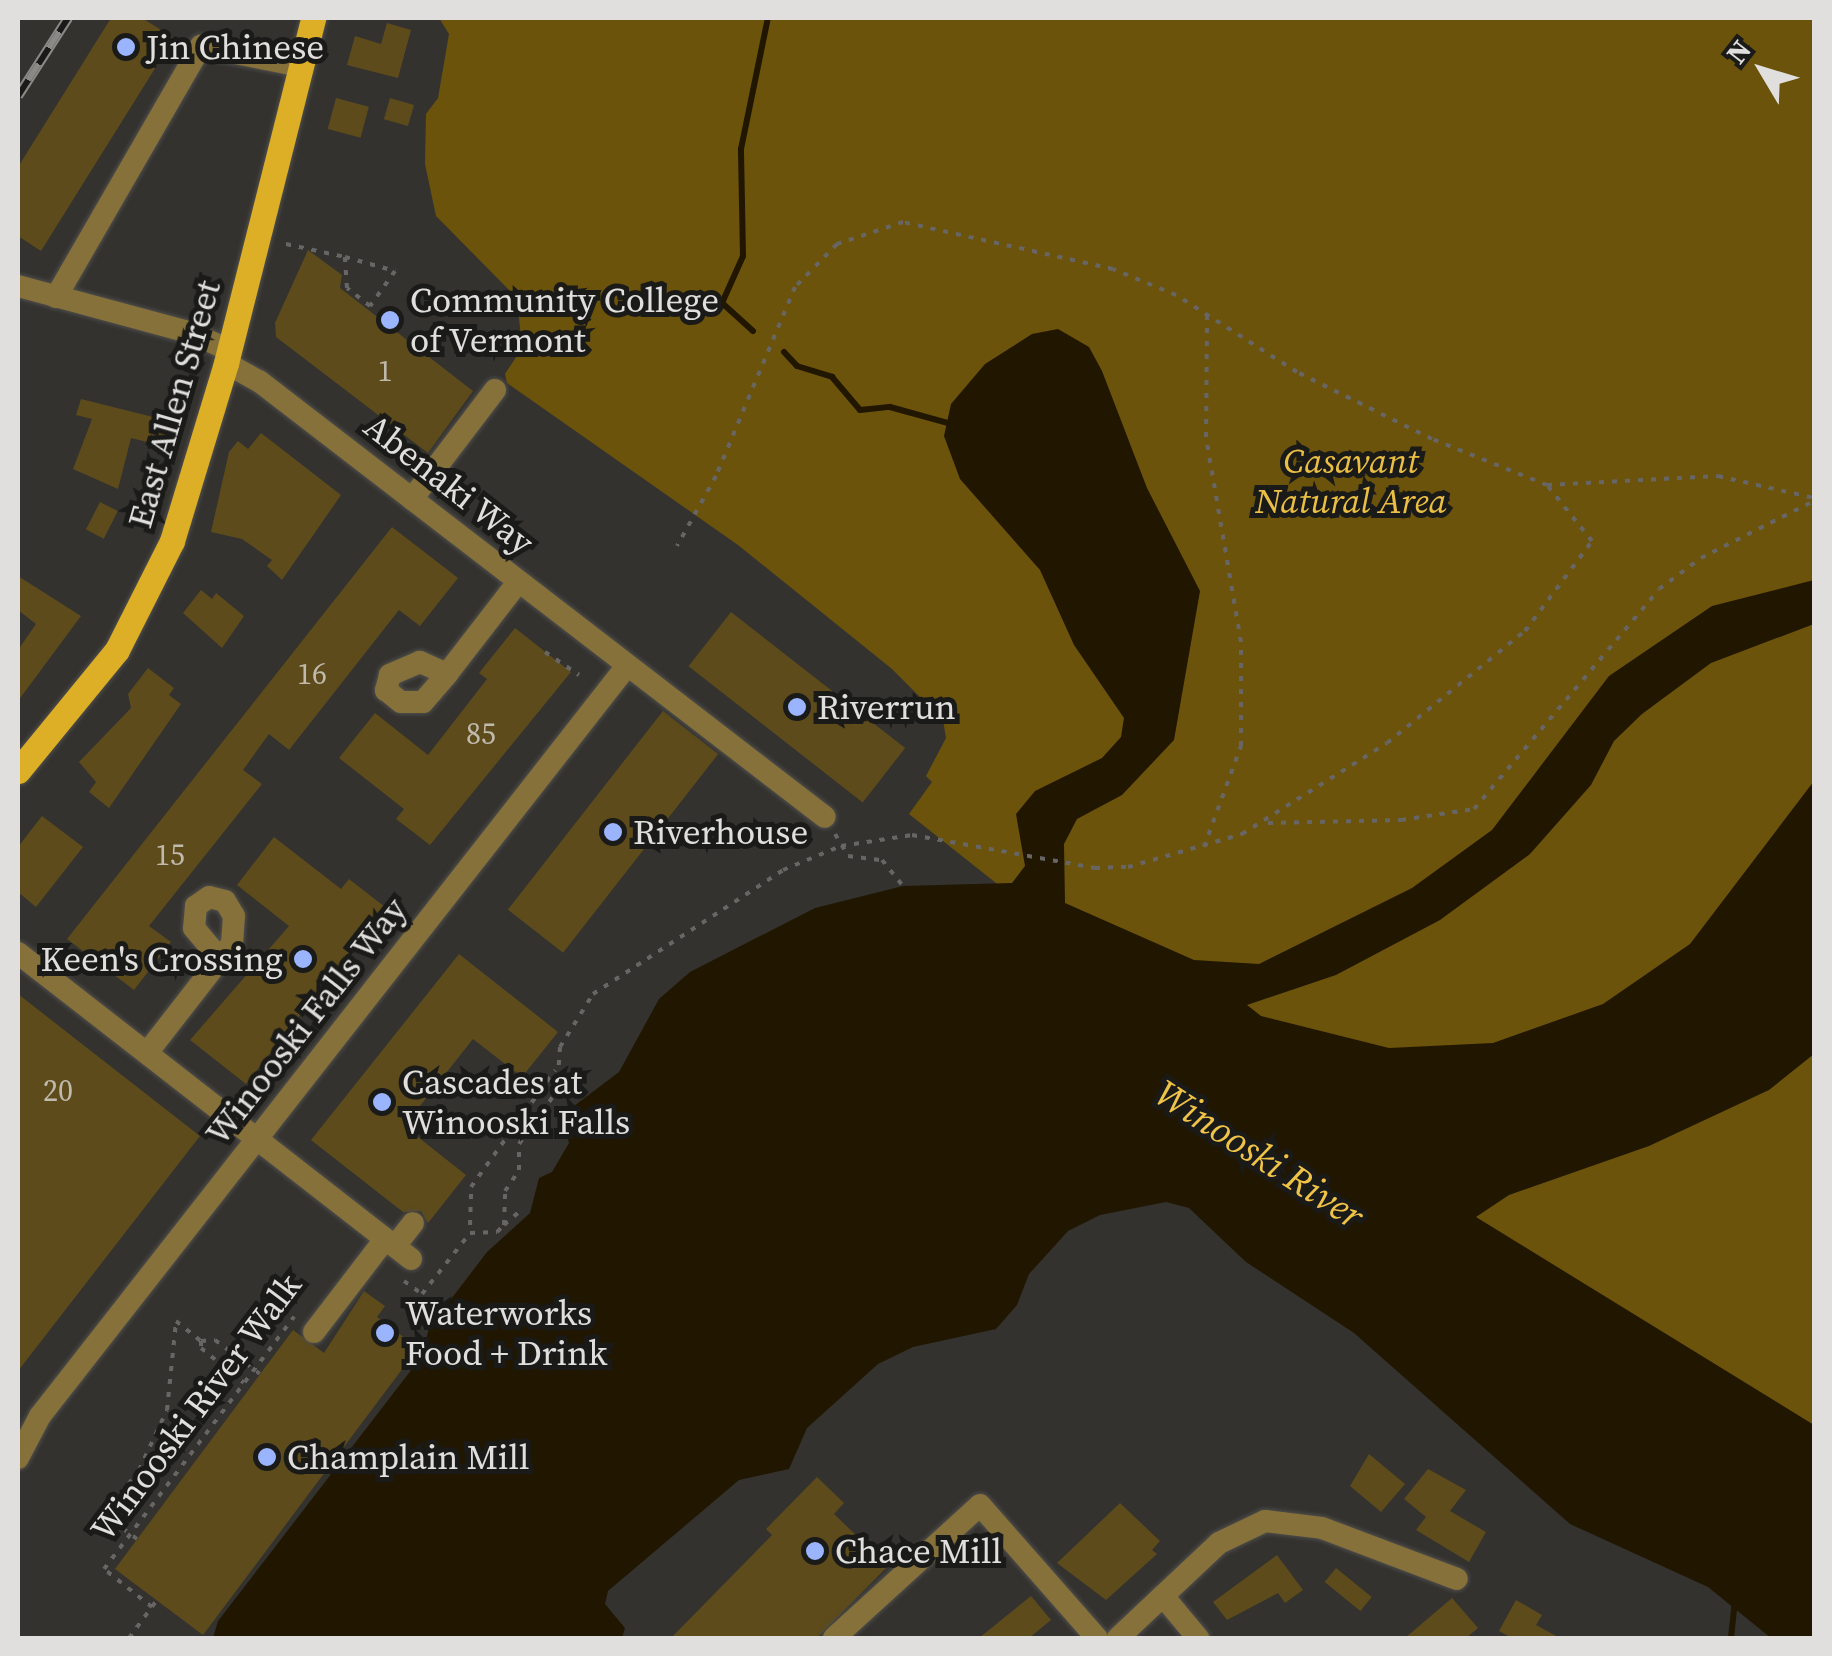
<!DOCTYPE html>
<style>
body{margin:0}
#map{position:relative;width:1832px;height:1656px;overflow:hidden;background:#33322f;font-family:"Source Serif 4",serif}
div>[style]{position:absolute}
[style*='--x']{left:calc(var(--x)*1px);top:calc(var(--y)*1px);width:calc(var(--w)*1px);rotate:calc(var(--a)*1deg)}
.green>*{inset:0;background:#6b530c}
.water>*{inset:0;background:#211600}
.stream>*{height:6px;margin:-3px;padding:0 3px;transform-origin:3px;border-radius:3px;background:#211600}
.building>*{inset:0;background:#5d4b1b;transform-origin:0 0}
.path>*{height:4px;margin-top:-2px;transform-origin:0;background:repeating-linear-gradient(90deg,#676664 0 5px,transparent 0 13px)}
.roads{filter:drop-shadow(0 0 2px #4f4e4b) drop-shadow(0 0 2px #4f4e4b)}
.minor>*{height:22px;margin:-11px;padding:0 11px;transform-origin:11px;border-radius:11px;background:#87713a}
.major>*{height:25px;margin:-12.5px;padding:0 12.5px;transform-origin:12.5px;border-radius:12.5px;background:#dcaf26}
.rail>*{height:10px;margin-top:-5px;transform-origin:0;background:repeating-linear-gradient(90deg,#1a1a18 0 19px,#8a8986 0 38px);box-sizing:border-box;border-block:2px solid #8a8986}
.path-bridge>*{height:4px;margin-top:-2px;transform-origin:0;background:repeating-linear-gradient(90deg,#676664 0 5px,transparent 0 13px)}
.dots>*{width:28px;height:28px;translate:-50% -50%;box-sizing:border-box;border:5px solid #1a1a18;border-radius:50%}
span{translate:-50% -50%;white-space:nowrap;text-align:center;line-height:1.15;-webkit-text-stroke:10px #1a1a18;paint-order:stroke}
.number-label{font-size:30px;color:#bfbaac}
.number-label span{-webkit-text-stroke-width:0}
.poi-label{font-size:35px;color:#e0dfdd}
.left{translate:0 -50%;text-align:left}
.right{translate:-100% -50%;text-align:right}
.street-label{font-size:35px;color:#e0dfdd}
.park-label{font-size:35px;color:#ebbf43;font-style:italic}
.water-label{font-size:38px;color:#efc348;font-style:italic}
.frame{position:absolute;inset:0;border:20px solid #e0dfdd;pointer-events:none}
.north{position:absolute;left:1712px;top:20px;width:100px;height:100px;-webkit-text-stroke:8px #1a1a18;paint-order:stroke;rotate:308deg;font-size:28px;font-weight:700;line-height:40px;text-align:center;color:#e0dfdd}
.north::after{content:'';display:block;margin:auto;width:35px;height:45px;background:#e0dfdd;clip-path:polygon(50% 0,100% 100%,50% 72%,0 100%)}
</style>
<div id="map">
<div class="green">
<i style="clip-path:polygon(439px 18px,1814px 18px,1814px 1487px,1465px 1255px,909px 814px,932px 782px,926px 776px,946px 738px,943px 720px,892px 669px,738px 545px,507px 383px,505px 374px,522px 348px,517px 298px,436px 216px,425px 164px,426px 114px,438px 98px,449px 34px)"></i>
</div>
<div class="water">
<i style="clip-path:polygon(1058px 329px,1089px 347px,1102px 371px,1147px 488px,1200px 591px,1174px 740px,1122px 795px,1077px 819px,1064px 844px,1065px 903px,1194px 960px,1259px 964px,1412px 888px,1492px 830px,1609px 676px,1712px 606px,1814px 580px,1814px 624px,1711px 663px,1642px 714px,1614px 741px,1591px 785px,1530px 854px,1440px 920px,1336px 975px,1247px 1005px,1261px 1016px,1389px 1048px,1493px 1043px,1603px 1004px,1690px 944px,1814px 781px,1814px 1054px,1769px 1090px,1649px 1146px,1509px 1195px,1476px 1217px,1814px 1425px,1814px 1638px,1771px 1638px,1708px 1587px,1570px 1524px,1354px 1333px,1246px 1262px,1189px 1208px,1166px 1202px,1100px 1215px,1068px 1231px,1029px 1274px,1017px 1305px,996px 1329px,913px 1347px,878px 1364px,807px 1428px,789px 1469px,739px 1480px,608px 1591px,605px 1604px,625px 1628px,622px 1638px,213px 1638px,218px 1621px,422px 1356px,429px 1328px,487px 1252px,530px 1213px,539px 1178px,552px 1172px,569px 1143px,565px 1126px,574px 1106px,619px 1072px,659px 999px,690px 972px,815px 908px,903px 886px,1012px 883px,1025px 866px,1016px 814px,1035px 791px,1102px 758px,1121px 737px,1124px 718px,1074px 645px,1040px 570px,960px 479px,944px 436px,951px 404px,985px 364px,1032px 334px)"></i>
</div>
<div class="stream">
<i style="--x:753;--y:331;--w:42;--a:-137.9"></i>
<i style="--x:722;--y:303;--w:51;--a:-65.9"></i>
<i style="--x:743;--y:256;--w:107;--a:-91.1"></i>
<i style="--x:741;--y:149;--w:134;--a:-78.4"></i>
<i style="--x:784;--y:352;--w:19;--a:47"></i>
<i style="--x:797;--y:366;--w:37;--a:17"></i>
<i style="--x:832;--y:377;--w:43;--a:49.7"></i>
<i style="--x:860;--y:410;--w:30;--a:-6"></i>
<i style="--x:890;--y:407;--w:67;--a:15.5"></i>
<i style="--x:1731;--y:1638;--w:38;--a:-84"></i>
</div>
<div class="building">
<i style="clip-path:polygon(111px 18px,142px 18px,174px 38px,41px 251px,18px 236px,18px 167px)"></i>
<i style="clip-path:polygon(387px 23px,411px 30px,398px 78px,347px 65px,355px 36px,381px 44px)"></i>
<i style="left:336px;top:98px;width:34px;height:32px;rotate:15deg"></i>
<i style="left:390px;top:98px;width:25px;height:22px;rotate:16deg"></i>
<i style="clip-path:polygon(308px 250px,342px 275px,340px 288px,473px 391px,428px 453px,276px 337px,275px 323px)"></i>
<i style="clip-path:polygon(81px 399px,169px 421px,163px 446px,131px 438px,118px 489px,73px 469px,92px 419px,76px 415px)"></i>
<i style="clip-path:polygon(261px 433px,341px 495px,282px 580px,267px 566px,272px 560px,242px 539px,211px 532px,229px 452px,238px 441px,248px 449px)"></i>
<i style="left:100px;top:502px;width:20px;height:31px;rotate:27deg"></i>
<i style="clip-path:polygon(392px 527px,458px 578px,420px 626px,399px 610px,289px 750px,269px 734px,243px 770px,262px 784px,149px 926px,171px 942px,134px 990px,67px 939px)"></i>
<i style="clip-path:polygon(18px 576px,81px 616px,18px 701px,18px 650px,36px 624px,18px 610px)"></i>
<i style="clip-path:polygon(201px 590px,212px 599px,216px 593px,244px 616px,222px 648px,183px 613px)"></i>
<i style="left:731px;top:612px;width:221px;height:69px;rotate:38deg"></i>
<i style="clip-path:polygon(515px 628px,571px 672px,430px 845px,396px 819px,404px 809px,339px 758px,375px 713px,428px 755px,487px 679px,479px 673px)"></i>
<i style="clip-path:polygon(148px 668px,174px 688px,169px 695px,181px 704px,109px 808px,89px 792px,96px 782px,79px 762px,131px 708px,128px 694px)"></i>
<i style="left:663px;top:711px;width:70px;height:252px;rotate:38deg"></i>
<i style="clip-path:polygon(42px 816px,83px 847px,36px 907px,18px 892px,18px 847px)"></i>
<i style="clip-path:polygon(274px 837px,341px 889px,349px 879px,385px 907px,246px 1084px,190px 1040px,289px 926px,237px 885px)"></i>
<i style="clip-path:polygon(459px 954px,558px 1032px,522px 1077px,473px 1039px,404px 1126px,466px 1175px,428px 1223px,421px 1211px,403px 1212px,311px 1140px)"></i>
<i style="clip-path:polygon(18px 994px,200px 1136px,18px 1371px)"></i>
<i style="clip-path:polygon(364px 1291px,385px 1306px,377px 1317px,418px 1348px,203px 1635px,115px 1569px,293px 1330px,324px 1353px)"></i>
<i style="clip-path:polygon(1369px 1454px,1405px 1484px,1381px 1512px,1350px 1486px)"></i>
<i style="clip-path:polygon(1428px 1469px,1466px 1490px,1450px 1511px,1486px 1532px,1469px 1562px,1416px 1530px,1426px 1517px,1404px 1499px)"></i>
<i style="clip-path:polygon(817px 1477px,844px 1503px,834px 1514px,888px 1566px,817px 1638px,671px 1638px,772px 1535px,766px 1529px)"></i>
<i style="clip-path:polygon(1120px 1503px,1160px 1541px,1152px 1550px,1157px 1554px,1106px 1600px,1057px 1563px)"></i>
<i style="clip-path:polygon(1277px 1555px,1303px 1590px,1285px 1603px,1278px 1593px,1227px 1620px,1213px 1602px)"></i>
<i style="left:1336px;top:1568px;width:46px;height:18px;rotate:39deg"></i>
<i style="clip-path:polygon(1031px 1596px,1051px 1620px,1029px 1638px,979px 1638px)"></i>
<i style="clip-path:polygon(1452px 1598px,1478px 1628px,1466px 1638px,1405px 1638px)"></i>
<i style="clip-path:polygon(1516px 1600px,1542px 1615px,1536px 1625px,1560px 1638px,1512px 1638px,1499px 1631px)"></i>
</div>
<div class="path">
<i style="--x:286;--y:244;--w:60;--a:12.4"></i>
<i style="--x:345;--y:257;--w:52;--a:15.6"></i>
<i style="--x:395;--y:271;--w:43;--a:125.5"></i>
<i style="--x:370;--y:306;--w:29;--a:-142"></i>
<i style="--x:347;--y:288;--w:31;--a:-94"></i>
<i style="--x:1547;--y:485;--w:171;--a:-3"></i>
<i style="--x:1718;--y:476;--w:98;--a:12.9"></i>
<i style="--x:545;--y:652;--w:41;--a:34.1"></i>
<i style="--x:1268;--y:823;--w:133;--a:-1.3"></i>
<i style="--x:1401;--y:820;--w:74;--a:-8.6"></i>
<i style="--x:1474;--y:809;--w:287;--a:-49.9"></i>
<i style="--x:1659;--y:589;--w:52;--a:-36.4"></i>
<i style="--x:1701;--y:558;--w:127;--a:-26.8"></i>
<i style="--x:835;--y:834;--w:26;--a:59"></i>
<i style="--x:848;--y:856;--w:34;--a:7"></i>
<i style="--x:882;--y:860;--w:33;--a:51"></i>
<i style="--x:1204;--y:847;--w:108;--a:-69.9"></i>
<i style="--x:1241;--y:746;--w:104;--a:-90"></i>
<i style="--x:1241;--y:642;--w:208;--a:-99.7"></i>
<i style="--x:1206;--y:437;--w:121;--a:-89.5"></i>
<i style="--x:470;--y:1225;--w:38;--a:-88"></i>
<i style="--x:471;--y:1187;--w:144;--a:-54.3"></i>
<i style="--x:504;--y:1225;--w:20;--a:-41"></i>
<i style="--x:404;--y:1281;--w:22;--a:36"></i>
<i style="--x:422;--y:1294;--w:78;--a:-51.8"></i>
<i style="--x:470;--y:1233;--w:27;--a:-2"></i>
<i style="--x:497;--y:1232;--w:10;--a:-45"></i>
<i style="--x:504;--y:1225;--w:34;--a:-88"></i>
<i style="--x:505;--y:1191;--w:25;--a:-56"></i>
<i style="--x:519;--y:1170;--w:26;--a:-90"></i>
<i style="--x:519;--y:1144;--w:65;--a:-54.4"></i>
<i style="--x:557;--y:1091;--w:44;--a:-86.1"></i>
<i style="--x:560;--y:1047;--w:62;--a:-58.1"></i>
<i style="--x:593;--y:994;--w:227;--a:-33.1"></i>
<i style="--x:783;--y:870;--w:63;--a:-22.5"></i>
<i style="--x:841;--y:846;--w:72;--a:-8.8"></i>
<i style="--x:912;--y:835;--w:186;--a:10.2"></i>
<i style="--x:1095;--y:868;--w:33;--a:-2"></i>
<i style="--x:1128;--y:867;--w:119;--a:-16.1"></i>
<i style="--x:1242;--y:834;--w:171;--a:-32.1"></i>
<i style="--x:1387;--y:743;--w:178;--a:-39.1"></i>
<i style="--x:1525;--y:631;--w:112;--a:-53.3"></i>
<i style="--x:1592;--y:541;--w:72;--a:-128.8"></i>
<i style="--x:1547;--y:485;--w:124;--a:-158.2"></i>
<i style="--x:1432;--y:439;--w:151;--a:-153.6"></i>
<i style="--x:1297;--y:372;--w:143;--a:-147.5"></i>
<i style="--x:1176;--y:295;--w:68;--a:-157.6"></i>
<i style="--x:1113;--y:269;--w:215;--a:-167.4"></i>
<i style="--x:903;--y:222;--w:70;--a:161.6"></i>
<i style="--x:837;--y:244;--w:60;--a:134.3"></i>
<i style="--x:795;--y:287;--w:205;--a:112.7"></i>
<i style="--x:716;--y:476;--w:80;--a:119.1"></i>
<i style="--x:176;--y:1321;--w:32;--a:39"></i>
<i style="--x:201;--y:1341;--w:14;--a:-4"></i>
<i style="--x:201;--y:1341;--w:7;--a:90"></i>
<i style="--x:201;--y:1348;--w:55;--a:39.1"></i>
<i style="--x:137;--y:1539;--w:40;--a:-143"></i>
<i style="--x:105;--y:1515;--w:56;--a:-52.9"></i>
<i style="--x:139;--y:1470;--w:66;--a:-65"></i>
<i style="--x:167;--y:1410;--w:89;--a:-84.2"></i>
<i style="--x:152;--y:1607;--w:61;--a:-141.6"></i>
<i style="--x:104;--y:1569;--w:316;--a:-53"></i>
<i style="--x:129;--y:1638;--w:47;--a:-53.6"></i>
</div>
<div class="roads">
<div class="minor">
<i style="--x:18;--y:286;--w:177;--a:15.1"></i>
<i style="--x:189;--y:332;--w:44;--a:24.2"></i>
<i style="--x:56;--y:297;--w:290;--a:-60"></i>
<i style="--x:201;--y:46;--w:102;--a:11.3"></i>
<i style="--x:226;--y:363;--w:38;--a:29"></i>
<i style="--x:259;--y:381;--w:714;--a:37.61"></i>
<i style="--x:412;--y:499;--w:137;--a:-52.7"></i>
<i style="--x:447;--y:674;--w:30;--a:-156"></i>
<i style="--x:420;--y:662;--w:33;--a:157"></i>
<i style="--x:390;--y:675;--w:16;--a:105"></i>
<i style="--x:386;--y:690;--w:19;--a:39"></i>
<i style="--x:401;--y:702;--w:22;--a:0"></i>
<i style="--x:423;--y:702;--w:37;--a:-49"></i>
<i style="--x:447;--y:674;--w:116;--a:-52.3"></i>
<i style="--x:18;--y:953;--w:498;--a:37.9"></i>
<i style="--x:147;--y:1053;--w:138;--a:-52.1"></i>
<i style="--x:232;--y:944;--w:28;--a:-86"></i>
<i style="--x:234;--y:916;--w:17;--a:-121"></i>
<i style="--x:225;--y:901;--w:16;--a:-166"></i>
<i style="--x:209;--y:897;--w:16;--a:145"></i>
<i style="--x:196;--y:906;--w:22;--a:95"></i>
<i style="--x:194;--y:928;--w:38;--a:50"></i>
<i style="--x:395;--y:1246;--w:29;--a:-52"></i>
<i style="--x:314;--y:1332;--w:117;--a:-52.6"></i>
<i style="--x:18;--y:1458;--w:47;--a:-62.4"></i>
<i style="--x:40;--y:1416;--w:951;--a:-51.96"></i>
<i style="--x:1163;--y:1596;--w:55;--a:50.2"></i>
<i style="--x:834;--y:1638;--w:197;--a:-42.3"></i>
<i style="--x:980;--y:1505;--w:177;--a:48.7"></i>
<i style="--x:1118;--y:1638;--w:139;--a:-43.2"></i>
<i style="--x:1219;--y:1543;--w:51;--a:-25.6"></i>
<i style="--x:1265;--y:1521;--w:57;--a:7"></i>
<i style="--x:1322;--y:1528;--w:144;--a:20.7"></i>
</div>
<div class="major">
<i style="--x:18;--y:771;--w:156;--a:-50.7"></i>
<i style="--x:117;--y:650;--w:122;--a:-63.2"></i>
<i style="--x:172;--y:541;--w:186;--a:-73.1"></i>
<i style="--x:226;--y:363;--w:356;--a:-75.8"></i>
</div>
</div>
<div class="rail">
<i style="--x:18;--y:96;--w:93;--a:-57.3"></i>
</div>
<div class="path-bridge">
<i style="--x:215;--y:1340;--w:56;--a:37.1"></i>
</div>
<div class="dots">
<i style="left:126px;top:47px;background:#9ab5fd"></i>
<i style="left:390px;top:320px;background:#9ab5fd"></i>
<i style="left:797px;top:707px;background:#9ab5fd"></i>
<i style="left:613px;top:832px;background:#9ab5fd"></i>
<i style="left:303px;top:959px;background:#9ab5fd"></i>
<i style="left:382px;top:1102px;background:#9ab5fd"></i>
<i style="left:385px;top:1333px;background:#9ab5fd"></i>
<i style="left:267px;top:1457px;background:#9ab5fd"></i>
<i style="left:815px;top:1551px;background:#9ab5fd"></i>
</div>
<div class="number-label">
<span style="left:385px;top:371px">1</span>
<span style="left:312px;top:674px">16</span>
<span style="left:481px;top:734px">85</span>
<span style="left:170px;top:855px">15</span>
<span style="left:58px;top:1091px">20</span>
</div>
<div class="poi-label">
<span class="left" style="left:146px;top:47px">Jin Chinese</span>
<span class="left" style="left:410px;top:320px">Community College<br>of Vermont</span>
<span class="left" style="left:817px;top:707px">Riverrun</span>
<span class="left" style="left:633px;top:832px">Riverhouse</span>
<span class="right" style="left:283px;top:959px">Keen's Crossing</span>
<span class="left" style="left:402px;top:1102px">Cascades at<br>Winooski Falls</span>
<span class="left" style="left:405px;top:1333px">Waterworks<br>Food + Drink</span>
<span class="left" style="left:287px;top:1457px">Champlain Mill</span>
<span class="left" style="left:835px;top:1551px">Chace Mill</span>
</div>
<div class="street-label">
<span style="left:174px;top:404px;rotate:-74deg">East Allen Street</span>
<span style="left:449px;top:484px;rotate:38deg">Abenaki Way</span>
<span style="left:306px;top:1021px;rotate:-52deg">Winooski Falls Way</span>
<span style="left:196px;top:1407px;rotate:-53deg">Winooski River Walk</span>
</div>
<div class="park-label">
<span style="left:1351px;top:481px">Casavant<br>Natural Area</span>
</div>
<div class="water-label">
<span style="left:1259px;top:1155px;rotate:33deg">Winooski River</span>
</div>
<div class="frame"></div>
<div class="north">N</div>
</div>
